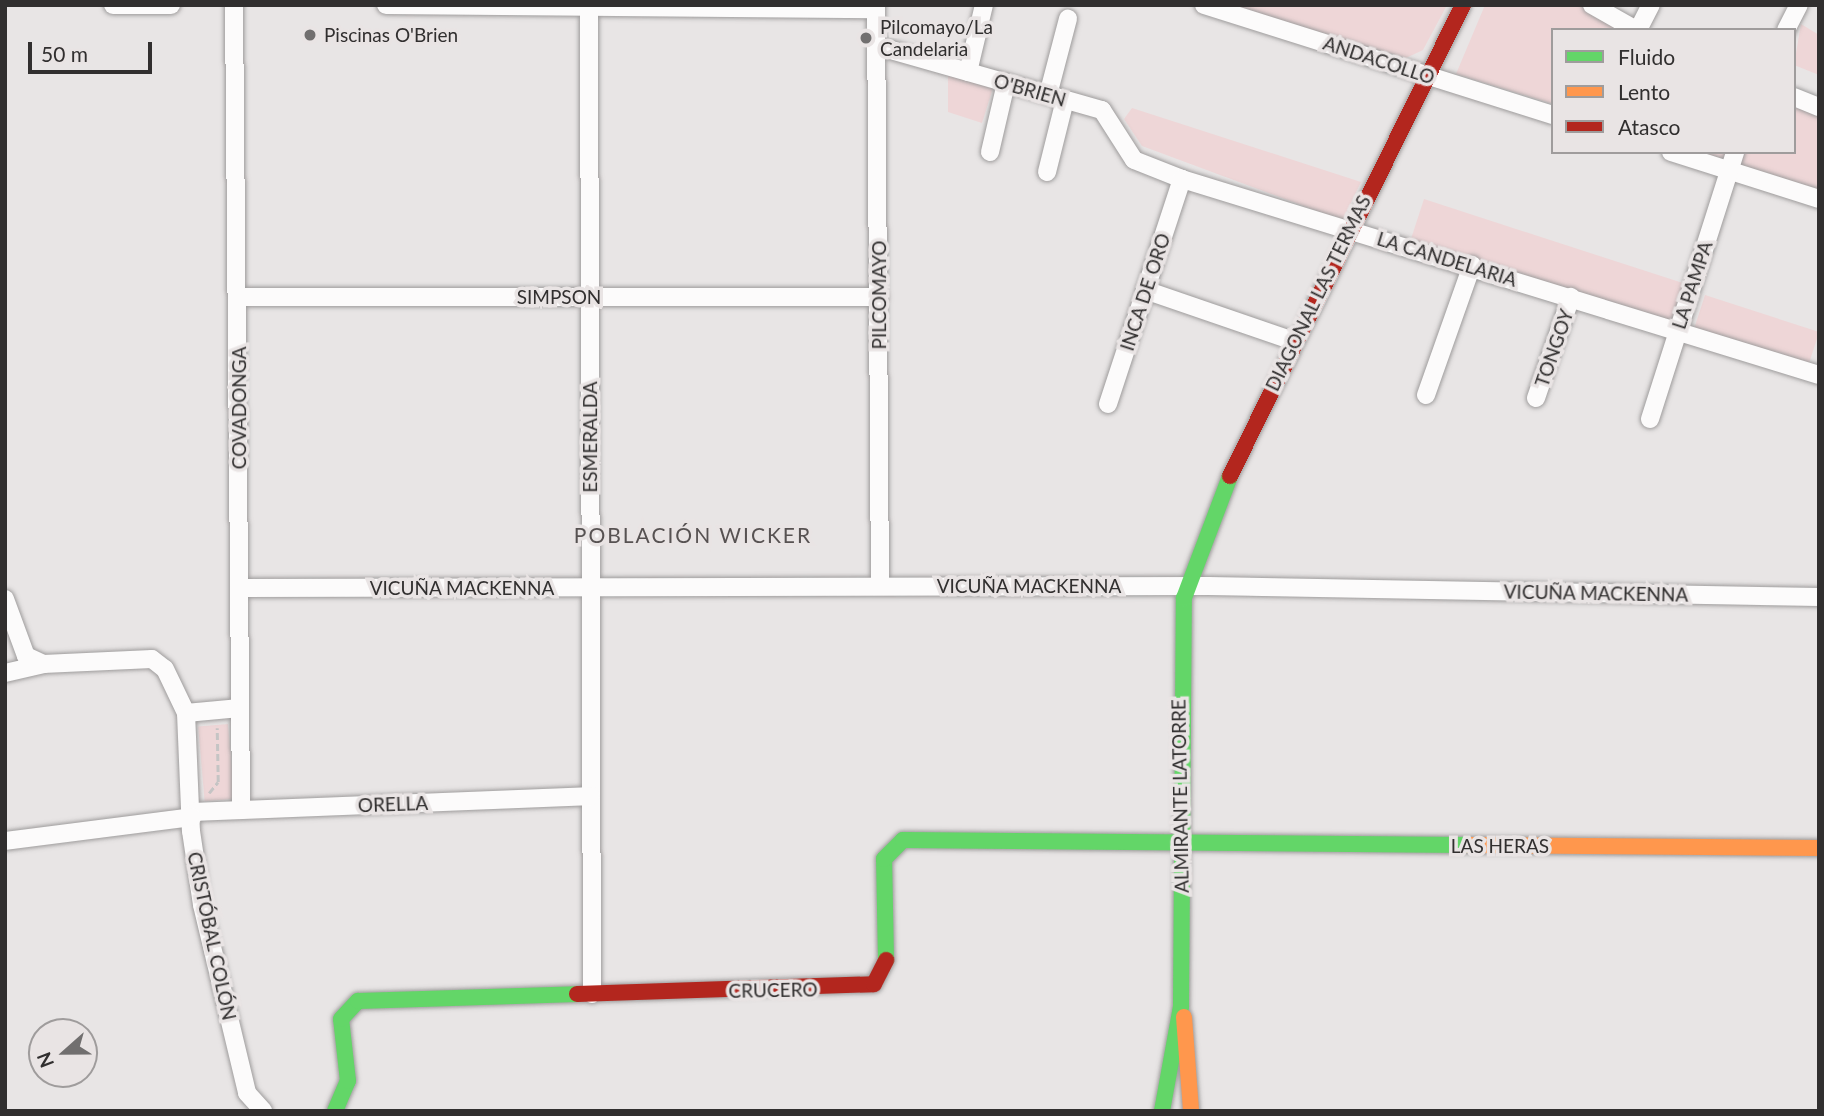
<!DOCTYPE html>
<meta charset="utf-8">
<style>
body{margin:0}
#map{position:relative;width:1824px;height:1116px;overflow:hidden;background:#e8e5e5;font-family:Lato,sans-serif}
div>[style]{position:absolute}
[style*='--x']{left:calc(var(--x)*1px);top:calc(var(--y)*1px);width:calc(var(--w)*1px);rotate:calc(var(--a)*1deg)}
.green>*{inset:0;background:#eed6d7;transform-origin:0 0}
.path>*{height:2.5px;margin-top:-1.25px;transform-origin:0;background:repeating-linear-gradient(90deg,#c5c4c4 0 7px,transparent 0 10.5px)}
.roads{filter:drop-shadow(0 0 2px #9e9c9c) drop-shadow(0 0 2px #9e9c9c)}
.street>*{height:18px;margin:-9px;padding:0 9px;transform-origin:9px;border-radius:9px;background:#fcfbfb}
.fast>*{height:16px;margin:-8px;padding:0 8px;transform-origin:8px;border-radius:8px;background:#63d668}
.slow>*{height:16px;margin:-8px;padding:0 8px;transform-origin:8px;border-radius:8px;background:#ff974d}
.jam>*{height:16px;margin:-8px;padding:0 8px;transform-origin:8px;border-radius:8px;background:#b3261e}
.dots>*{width:19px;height:19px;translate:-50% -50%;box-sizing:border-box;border:4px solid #e9e4e4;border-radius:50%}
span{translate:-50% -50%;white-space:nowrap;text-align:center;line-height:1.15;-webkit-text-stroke:7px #e9e4e4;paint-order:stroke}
.poi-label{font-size:19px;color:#312f2f}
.left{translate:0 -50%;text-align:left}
.street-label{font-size:19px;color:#312f2f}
.neighbourhood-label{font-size:21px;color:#575252;letter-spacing:2px}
.frame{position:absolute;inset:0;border:7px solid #312f2f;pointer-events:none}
.legend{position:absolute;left:1551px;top:28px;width:245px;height:126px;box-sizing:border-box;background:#e9e4e4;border:2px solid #9f9c9c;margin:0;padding:9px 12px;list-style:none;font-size:21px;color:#312f2f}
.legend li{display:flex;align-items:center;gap:14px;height:35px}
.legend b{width:35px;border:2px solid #9f9c9c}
.north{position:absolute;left:28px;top:1018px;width:70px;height:70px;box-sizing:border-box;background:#e9e4e4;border:2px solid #9f9c9c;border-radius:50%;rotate:249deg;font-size:19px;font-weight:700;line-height:28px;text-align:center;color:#312f2f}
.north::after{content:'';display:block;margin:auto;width:24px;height:32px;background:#716f6f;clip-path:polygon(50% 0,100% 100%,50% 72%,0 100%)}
.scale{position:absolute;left:28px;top:42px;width:124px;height:32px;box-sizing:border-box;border:4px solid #312f2f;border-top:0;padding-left:9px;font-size:21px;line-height:24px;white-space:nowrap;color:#312f2f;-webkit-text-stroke:5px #e9e4e4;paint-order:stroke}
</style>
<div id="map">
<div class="green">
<i style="clip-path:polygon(1228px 5px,1447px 5px,1423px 50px,1406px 58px)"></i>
<i style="clip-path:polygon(1485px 5px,1586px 5px,1637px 30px,1553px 30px,1553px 104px,1456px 74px)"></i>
<i style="clip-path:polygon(1801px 24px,1819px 35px,1819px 75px,1794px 65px)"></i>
<i style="clip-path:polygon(948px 74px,993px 88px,982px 123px,948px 112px)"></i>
<i style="clip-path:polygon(1794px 104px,1819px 116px,1819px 190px,1701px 152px,1794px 152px)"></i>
<i style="clip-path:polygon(1132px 108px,1361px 182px,1343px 219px,1320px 212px,1142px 146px,1124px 119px)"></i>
<i style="left:1424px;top:199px;width:273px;height:44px;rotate:18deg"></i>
<i style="left:1705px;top:295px;width:120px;height:44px;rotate:18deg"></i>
<i style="left:228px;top:724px;width:75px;height:30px;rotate:85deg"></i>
</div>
<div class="path">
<i style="--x:209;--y:793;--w:14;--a:-51"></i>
<i style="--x:218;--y:782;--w:54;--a:-91.1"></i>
</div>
<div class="roads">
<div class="street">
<i style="--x:113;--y:5;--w:58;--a:0"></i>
<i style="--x:234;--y:5;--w:805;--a:89.5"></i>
<i style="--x:386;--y:5;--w:490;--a:0.5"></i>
<i style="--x:876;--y:5;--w:581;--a:89.61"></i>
<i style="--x:1204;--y:5;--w:366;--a:17.5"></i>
<i style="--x:1592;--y:5;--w:51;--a:29.6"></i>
<i style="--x:589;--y:7;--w:987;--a:89.83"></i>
<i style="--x:1638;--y:30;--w:28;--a:-63"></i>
<i style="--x:1786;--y:30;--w:28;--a:-63"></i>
<i style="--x:877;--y:46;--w:234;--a:15.9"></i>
<i style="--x:1102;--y:110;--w:59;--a:57.4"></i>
<i style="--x:1134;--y:160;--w:52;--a:21.6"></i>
<i style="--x:1182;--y:179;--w:666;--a:17.1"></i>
<i style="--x:968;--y:72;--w:69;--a:-76.6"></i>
<i style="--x:1048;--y:95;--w:79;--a:-75.3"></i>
<i style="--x:1794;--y:97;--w:27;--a:22"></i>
<i style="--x:990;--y:152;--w:71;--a:-76.9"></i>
<i style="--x:1671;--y:152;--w:155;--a:17.6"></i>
<i style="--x:1047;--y:172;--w:74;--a:-76"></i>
<i style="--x:1145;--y:290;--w:157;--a:19"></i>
<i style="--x:239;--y:297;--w:640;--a:0"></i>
<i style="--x:1426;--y:395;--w:138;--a:-70.5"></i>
<i style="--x:1536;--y:398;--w:107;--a:-70.9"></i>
<i style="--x:1108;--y:404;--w:237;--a:-71.8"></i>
<i style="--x:1650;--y:419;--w:280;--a:-72.3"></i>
<i style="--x:239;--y:588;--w:969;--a:-0.12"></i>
<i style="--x:1208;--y:586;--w:611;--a:1.03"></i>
<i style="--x:5;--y:599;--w:61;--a:69.8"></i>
<i style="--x:26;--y:656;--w:19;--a:25"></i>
<i style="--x:43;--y:664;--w:109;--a:-2.6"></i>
<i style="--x:152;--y:659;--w:16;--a:38"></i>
<i style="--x:165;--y:669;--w:49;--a:64.5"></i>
<i style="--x:186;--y:713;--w:118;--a:87.6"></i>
<i style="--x:191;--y:831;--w:75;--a:81.5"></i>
<i style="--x:202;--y:905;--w:193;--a:76.5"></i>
<i style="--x:247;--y:1093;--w:24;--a:48"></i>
<i style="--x:5;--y:673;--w:39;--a:-13"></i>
<i style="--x:186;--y:713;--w:54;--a:-5.3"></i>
<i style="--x:195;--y:812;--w:396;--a:-2.3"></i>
<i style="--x:5;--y:841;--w:189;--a:-7.3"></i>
</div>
<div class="fast">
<i style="--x:886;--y:960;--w:101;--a:-91.1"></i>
<i style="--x:884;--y:859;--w:27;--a:-45"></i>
<i style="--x:903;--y:840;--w:566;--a:0.51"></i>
<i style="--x:335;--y:1111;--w:33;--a:-67"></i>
<i style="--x:348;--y:1081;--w:62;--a:-96.4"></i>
<i style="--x:341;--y:1019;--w:25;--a:-47"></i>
<i style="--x:358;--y:1001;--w:219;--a:-1.8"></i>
<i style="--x:1162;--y:1111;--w:107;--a:-79.7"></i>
<i style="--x:1181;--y:1006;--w:408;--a:-89.6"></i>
<i style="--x:1184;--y:598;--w:130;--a:-69.3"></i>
</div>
<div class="slow">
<i style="--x:1469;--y:845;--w:350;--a:0.5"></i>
<i style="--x:1184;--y:1017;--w:94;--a:85.7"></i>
</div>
<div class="jam">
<i style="--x:1230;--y:476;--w:525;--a:-63.68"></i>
<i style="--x:577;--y:994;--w:297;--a:-1.9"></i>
<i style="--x:874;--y:984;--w:27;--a:-63"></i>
</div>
</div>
<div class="dots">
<i style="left:310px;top:35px;background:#716f6f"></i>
<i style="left:866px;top:38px;background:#716f6f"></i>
</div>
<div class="poi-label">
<span class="left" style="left:880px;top:38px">Pilcomayo/La<br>Candelaria</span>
<span class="left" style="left:324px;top:35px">Piscinas O'Brien</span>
</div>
<div class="street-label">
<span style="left:1379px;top:60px;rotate:18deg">ANDACOLLO</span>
<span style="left:1030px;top:90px;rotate:16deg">O'BRIEN</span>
<span style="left:1447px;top:259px;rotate:17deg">LA CANDELARIA</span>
<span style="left:1692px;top:285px;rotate:-72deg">LA PAMPA</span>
<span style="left:1145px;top:292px;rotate:-72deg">INCA DE ORO</span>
<span style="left:1318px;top:293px;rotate:-64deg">DIAGONAL LAS TERMAS</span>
<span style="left:879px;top:295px;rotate:-90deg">PILCOMAYO</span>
<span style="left:559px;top:297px">SIMPSON</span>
<span style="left:1554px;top:348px;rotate:-71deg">TONGOY</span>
<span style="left:239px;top:408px;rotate:-90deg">COVADONGA</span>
<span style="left:590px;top:437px;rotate:-90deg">ESMERALDA</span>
<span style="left:1029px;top:586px">VICUÑA MACKENNA</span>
<span style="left:462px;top:588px">VICUÑA MACKENNA</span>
<span style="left:1596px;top:593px;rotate:1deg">VICUÑA MACKENNA</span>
<span style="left:1180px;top:796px;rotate:-91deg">ALMIRANTE LATORRE</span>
<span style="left:393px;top:804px;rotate:-2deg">ORELLA</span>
<span style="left:1500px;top:846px">LAS HERAS</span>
<span style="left:212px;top:936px;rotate:78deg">CRISTÓBAL COLÓN</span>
<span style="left:773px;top:990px;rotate:-1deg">CRUCERO</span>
</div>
<div class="neighbourhood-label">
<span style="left:693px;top:535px">POBLACIÓN WICKER</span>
</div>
<div class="frame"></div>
<ul class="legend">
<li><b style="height:9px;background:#63d668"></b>Fluido</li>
<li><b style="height:9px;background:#ff974d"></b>Lento</li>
<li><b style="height:9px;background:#b3261e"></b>Atasco</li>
</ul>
<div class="north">N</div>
<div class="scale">50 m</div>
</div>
